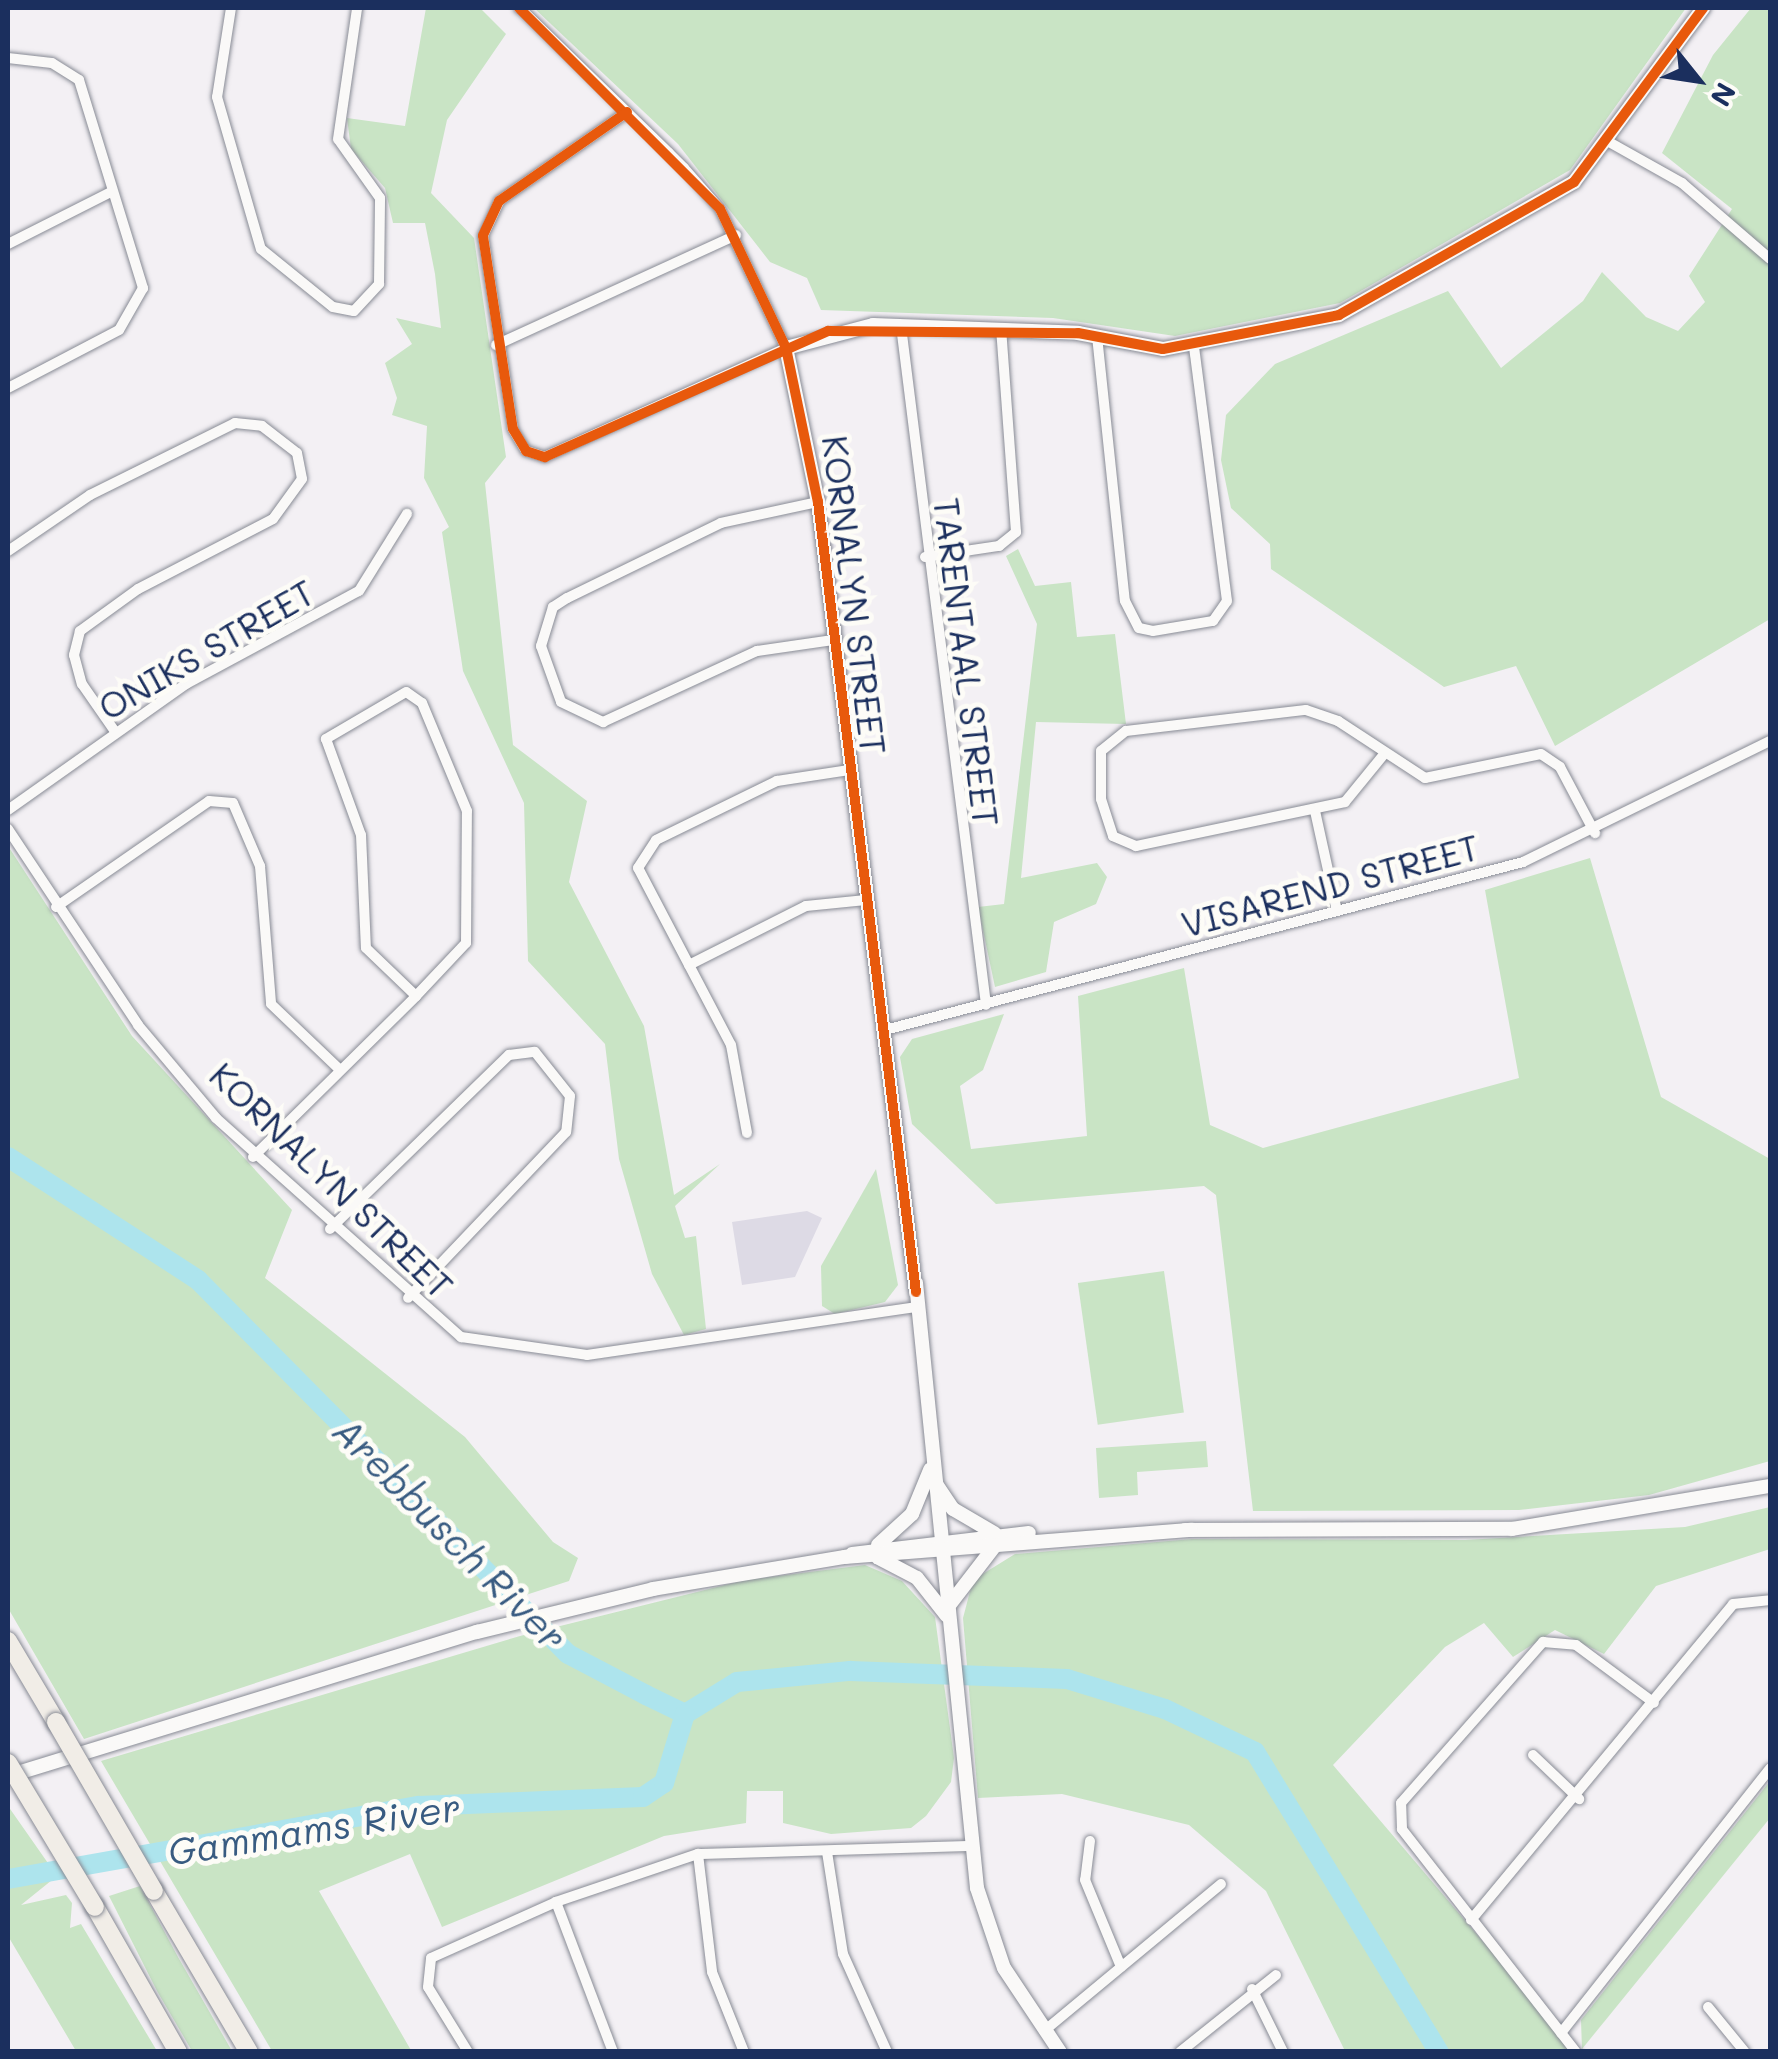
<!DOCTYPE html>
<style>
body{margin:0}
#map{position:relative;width:1778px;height:2059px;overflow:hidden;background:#f3f0f4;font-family:Mali,sans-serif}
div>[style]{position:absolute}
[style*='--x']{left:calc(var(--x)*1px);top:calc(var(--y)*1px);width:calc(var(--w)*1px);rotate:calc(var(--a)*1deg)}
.green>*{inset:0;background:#c9e4c5;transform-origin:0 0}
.river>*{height:20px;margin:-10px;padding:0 10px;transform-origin:10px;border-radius:10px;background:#ade4ed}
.building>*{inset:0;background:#dddae5}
.roads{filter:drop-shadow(0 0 2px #888b95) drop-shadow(0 0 2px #888b95)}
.street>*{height:10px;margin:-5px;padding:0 5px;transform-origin:5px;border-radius:5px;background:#faf9f8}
.secondary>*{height:14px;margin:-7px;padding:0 7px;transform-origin:7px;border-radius:7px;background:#faf9f8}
.highway>*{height:18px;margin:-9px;padding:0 9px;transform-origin:9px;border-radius:9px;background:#f1ede7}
.bridges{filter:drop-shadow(0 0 2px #888b95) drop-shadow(0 0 2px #888b95)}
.highway-bridge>*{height:18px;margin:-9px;padding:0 9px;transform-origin:9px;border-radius:9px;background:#f1ede7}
.cycleway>*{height:10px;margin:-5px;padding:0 5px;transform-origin:5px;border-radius:5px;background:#e8590c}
span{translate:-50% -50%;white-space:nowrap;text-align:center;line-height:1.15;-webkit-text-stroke:10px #fdfcf7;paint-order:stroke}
.street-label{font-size:35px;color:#1b2f5e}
.water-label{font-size:38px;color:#385b81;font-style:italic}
.frame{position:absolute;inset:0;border:10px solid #1b2f5e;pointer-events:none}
.north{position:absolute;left:1648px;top:30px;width:100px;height:100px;-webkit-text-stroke:8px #fdfcf7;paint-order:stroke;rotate:120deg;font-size:28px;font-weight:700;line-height:40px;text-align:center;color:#1b2f5e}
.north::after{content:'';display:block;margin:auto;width:35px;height:45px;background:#1b2f5e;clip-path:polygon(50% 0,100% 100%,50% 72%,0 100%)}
</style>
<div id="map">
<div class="green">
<i style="clip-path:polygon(426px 8px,480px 8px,506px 34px,447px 120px,431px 193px,474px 238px,506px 457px,485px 483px,513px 745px,587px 801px,569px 882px,644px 1026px,674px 1195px,720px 1164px,675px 1206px,685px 1238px,696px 1236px,706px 1329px,684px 1335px,652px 1274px,619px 1159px,605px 1044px,528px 961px,524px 803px,463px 671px,442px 532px,449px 527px,424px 478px,427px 426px,392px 415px,397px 398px,385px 363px,412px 344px,396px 318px,441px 328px,435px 274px,425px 223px,393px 223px,385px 188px,351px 149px,347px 118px,405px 126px)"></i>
<i style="clip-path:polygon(534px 8px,1686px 8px,1570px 170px,1340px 303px,1175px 336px,1053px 318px,821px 310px,807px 278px,770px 262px,678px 144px)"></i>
<i style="clip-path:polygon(1751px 8px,1770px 8px,1770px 619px,1555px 746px,1516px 666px,1444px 687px,1271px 569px,1270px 544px,1231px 508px,1221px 460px,1226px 415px,1275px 364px,1448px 291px,1501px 368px,1583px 301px,1602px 272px,1646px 317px,1678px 331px,1705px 302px,1689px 276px,1732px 209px,1662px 153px,1713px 55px)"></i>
<i style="clip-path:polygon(1018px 549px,1035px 586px,1071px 582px,1077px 637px,1115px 634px,1126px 724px,1036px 722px,1021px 878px,1097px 863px,1107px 877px,1096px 904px,1054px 922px,1046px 972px,995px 987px,978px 907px,1004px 904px,1037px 624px,1006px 556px)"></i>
<i style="clip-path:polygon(8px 846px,132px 1036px,292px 1210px,265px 1278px,465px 1437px,553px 1542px,578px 1558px,569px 1581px,84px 1739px,8px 1608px)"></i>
<i style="clip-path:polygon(1590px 858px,1661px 1097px,1770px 1159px,1770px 1461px,1649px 1495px,1519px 1510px,1253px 1511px,1216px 1195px,1204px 1186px,996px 1204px,912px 1124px,900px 1057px,912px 1039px,1004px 1014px,983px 1070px,960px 1086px,971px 1149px,1087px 1136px,1078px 996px,1184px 968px,1210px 1125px,1263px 1148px,1519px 1078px,1485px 890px)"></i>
<i style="clip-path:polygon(876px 1169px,898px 1285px,885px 1302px,835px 1314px,822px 1306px,821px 1266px)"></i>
<i style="left:1164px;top:1271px;width:143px;height:87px;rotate:82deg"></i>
<i style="clip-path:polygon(1206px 1441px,1208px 1467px,1137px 1472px,1138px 1495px,1099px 1498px,1096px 1448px)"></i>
<i style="clip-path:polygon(1770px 1507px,1770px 1549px,1656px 1586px,1604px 1654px,1555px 1630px,1513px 1657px,1484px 1623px,1445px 1647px,1333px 1765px,1576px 2051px,1345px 2051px,1266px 1891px,1189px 1825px,1062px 1794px,978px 1798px,963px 1618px,973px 1580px,1015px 1554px,1192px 1539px,1465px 1540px,1685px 1527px)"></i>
<i style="clip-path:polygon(865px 1565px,902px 1581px,935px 1617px,954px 1758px,951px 1782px,926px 1816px,911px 1828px,831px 1834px,783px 1823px,783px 1791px,747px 1791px,746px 1823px,664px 1836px,442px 1927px,410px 1854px,319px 1891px,412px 2052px,272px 2051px,101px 1761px,520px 1636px,745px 1580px)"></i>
<i style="clip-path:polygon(1770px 1781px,1770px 1818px,1582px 2049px,1581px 2020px)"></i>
<i style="clip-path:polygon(8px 1806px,57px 1876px,21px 1905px,66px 1895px,72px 1903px,70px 1928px,81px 1924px,157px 2051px,76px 2051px,8px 1936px)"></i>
<i style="clip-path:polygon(140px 1886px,178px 1957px,232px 2051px,192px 2051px,157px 1991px,109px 1896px)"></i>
</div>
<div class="river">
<i style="--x:8;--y:1157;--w:226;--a:32.9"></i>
<i style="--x:198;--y:1280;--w:526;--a:45.31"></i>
<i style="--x:568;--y:1654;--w:88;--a:27.7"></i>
<i style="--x:646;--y:1695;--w:43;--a:26"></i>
<i style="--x:685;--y:1714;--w:61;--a:-31.6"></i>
<i style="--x:737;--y:1682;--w:114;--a:-5.6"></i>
<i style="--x:850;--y:1671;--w:217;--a:2.1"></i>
<i style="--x:1067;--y:1679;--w:102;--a:17"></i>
<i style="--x:1165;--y:1709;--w:100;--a:25.5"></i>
<i style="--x:1255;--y:1752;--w:352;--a:58.5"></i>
<i style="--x:8;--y:1879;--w:417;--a:-10.1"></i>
<i style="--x:419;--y:1806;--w:224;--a:-2.3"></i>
<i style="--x:643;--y:1797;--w:25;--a:-34"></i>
<i style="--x:664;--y:1783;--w:72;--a:-73.1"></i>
</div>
<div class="building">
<i style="clip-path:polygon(807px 1211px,822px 1218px,795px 1277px,742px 1285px,732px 1222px)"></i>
</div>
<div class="roads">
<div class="street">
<i style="--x:231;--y:8;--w:90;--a:98.9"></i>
<i style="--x:217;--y:97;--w:158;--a:73.9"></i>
<i style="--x:261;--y:249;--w:92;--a:38.9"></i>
<i style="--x:333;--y:307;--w:21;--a:11"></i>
<i style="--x:354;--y:311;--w:37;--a:-47"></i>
<i style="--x:379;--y:284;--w:86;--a:-89.3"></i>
<i style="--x:380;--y:198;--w:72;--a:-125.4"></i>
<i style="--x:338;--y:139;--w:132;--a:-81.7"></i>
<i style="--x:519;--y:8;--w:2;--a:27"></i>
<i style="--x:521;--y:9;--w:206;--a:44.2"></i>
<i style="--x:669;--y:153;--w:21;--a:45"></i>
<i style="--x:684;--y:168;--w:55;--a:48.7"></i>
<i style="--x:720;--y:209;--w:154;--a:64.6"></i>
<i style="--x:786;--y:348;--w:265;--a:155.7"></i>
<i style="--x:545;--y:457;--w:20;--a:-162"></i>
<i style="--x:526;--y:451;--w:26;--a:-121"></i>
<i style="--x:513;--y:429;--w:195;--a:-98.8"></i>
<i style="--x:483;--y:236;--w:38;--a:-65"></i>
<i style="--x:499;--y:201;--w:156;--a:-34.8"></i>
<i style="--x:8;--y:58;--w:44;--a:6.5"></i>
<i style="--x:52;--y:63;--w:32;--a:32"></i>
<i style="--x:79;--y:80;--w:218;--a:72.9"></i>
<i style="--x:143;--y:288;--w:48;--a:119.7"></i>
<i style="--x:119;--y:330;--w:125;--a:152.4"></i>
<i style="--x:1609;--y:142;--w:84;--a:29.3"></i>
<i style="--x:1682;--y:183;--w:116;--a:40.8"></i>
<i style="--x:8;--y:244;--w:115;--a:-26.8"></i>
<i style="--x:901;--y:326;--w:684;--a:82.86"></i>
<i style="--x:1097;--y:336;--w:266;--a:84"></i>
<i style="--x:1125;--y:601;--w:30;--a:63"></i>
<i style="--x:1139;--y:628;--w:14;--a:12"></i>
<i style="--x:1153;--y:631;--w:61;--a:-9.5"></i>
<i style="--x:1213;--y:621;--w:24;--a:-55"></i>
<i style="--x:1227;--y:601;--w:257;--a:-97.4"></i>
<i style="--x:496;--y:345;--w:264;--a:-24.6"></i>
<i style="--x:818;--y:502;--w:99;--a:167.8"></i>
<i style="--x:721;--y:523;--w:171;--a:154"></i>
<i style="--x:567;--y:598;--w:17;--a:147"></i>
<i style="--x:553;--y:607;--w:41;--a:107.1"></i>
<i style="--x:541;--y:646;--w:59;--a:70.3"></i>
<i style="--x:561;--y:702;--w:47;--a:25.5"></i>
<i style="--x:603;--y:722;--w:170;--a:-24.8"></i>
<i style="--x:757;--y:651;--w:77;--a:-8.2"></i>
<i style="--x:8;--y:551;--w:99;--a:-34.3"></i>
<i style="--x:90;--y:495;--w:162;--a:-26.4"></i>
<i style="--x:235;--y:423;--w:27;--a:6"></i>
<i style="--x:262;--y:426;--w:44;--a:37.6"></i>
<i style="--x:297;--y:453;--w:26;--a:79"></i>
<i style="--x:302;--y:479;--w:49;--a:125.9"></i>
<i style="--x:273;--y:519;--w:152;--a:152.6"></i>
<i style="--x:138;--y:589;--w:72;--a:144.1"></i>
<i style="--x:80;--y:631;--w:25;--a:104"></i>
<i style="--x:74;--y:655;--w:30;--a:75"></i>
<i style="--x:82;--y:684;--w:56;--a:55.2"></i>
<i style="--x:925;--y:557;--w:75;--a:-8.5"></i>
<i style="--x:999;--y:546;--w:22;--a:-39"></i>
<i style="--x:1016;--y:532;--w:203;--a:-94.2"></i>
<i style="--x:1385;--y:753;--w:63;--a:129.2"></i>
<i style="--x:1345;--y:802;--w:214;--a:168.1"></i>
<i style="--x:1136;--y:846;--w:25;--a:-157"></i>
<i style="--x:1113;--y:836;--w:39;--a:-108"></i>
<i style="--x:1101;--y:799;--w:48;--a:-90"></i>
<i style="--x:1101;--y:751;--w:32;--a:-39"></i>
<i style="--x:1126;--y:731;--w:181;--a:-6.7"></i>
<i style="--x:1306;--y:710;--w:34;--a:19"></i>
<i style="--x:1338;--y:721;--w:104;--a:33.2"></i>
<i style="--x:1425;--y:778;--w:118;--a:-11.7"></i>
<i style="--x:1541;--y:754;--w:23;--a:34"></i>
<i style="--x:1560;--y:767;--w:75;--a:62.1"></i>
<i style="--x:8;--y:810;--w:218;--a:-35.3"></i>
<i style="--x:186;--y:684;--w:196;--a:-28.3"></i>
<i style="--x:359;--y:591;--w:91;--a:-58.1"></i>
<i style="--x:1315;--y:811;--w:102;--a:77.6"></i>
<i style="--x:8;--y:829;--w:235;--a:56.4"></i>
<i style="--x:138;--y:1025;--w:121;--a:50"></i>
<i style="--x:216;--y:1118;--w:329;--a:41.8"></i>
<i style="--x:461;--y:1337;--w:127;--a:8.1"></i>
<i style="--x:587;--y:1355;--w:332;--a:-8.3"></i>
<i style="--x:56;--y:907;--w:186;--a:-34.7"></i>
<i style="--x:209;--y:801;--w:24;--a:5"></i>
<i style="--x:233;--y:803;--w:69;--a:66.8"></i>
<i style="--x:260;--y:866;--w:138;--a:85.4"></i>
<i style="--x:271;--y:1004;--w:94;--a:43.7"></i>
<i style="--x:689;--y:965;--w:131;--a:-26.8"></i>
<i style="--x:806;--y:906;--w:60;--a:-5.7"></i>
<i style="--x:885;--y:1030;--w:660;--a:-14.75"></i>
<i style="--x:1523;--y:862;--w:275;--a:-26.1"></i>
<i style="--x:747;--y:1133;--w:89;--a:-100.3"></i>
<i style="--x:731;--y:1045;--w:200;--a:-117.7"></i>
<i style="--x:638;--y:868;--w:33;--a:-57"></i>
<i style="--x:656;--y:840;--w:135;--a:-26"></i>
<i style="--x:777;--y:781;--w:73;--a:-8.7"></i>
<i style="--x:253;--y:1157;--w:229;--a:-44.6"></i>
<i style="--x:416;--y:996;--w:73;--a:-46.7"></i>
<i style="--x:466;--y:943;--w:132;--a:-89.6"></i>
<i style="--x:467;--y:811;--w:117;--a:-112.6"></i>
<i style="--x:422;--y:703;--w:19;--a:-145"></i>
<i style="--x:406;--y:692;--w:93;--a:149.6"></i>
<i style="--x:326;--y:739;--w:102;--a:70"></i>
<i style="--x:361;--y:835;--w:113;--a:87.5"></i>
<i style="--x:366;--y:948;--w:69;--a:43.8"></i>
<i style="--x:330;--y:1229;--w:250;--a:-44.2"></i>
<i style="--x:509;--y:1055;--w:26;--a:-7"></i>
<i style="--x:535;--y:1052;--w:56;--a:51.5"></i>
<i style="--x:570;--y:1096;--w:36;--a:96"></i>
<i style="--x:566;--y:1132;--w:229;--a:133.6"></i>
<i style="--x:1533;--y:1755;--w:64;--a:43.7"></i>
<i style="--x:1090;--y:1841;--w:39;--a:97"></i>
<i style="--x:1085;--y:1880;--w:94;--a:67.5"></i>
<i style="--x:827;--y:1852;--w:103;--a:81.1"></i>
<i style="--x:843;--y:1954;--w:107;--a:65.8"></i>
<i style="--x:698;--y:1854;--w:119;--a:83.2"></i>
<i style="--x:712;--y:1972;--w:86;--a:68.2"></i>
<i style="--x:556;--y:1902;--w:160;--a:69.2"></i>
<i style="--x:1471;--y:1920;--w:410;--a:-50.3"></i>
<i style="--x:1733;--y:1604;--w:37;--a:-6"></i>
<i style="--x:1252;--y:1989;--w:70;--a:63.8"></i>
<i style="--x:1708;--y:2007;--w:58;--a:50.6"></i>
<i style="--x:1044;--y:2031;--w:230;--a:-39.7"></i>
<i style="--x:1561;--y:2033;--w:337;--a:-51.7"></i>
<i style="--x:468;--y:2052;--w:76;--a:-121.6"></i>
<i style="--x:428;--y:1987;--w:29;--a:-84"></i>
<i style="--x:431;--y:1958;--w:137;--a:-24.1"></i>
<i style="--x:556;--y:1902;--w:150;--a:-18.7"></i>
<i style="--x:698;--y:1854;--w:273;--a:-1.7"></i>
<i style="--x:1180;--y:2052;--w:123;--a:-38.7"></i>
<i style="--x:1576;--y:2052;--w:283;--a:-128"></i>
<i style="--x:1402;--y:1829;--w:26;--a:-92"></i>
<i style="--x:1401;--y:1803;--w:215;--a:-48.6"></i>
<i style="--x:1543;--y:1642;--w:33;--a:5"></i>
<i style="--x:1576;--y:1645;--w:97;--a:36.6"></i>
</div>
<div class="secondary">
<i style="--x:916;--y:1283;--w:608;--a:84.24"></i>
<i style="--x:977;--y:1888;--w:84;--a:71.4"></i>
<i style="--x:1004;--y:1968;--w:101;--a:56.3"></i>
<i style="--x:916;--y:1292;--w:796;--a:-97.07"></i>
<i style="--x:818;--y:502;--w:157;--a:-101.7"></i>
<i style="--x:786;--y:348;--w:90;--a:-14.8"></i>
<i style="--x:873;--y:325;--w:205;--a:2.2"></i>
<i style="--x:1078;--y:333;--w:86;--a:10.7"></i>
<i style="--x:1163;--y:349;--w:179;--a:-10.9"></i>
<i style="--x:1339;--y:315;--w:270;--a:-29.5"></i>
<i style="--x:1574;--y:182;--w:217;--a:-53.4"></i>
<i style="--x:936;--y:1484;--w:30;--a:56"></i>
<i style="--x:953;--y:1509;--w:48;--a:30.3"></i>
<i style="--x:1185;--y:1530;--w:327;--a:-0.2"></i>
<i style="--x:1512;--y:1529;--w:262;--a:-9.5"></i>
<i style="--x:878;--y:1545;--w:46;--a:-42.4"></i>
<i style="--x:912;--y:1514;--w:48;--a:-67.8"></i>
<i style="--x:852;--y:1554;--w:178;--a:-6.8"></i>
<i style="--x:877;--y:1557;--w:45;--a:27.7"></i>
<i style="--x:917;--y:1578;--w:48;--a:51.7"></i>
<i style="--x:947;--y:1608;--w:77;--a:-52.4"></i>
<i style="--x:8;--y:1776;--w:491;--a:-17.1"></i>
<i style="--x:477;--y:1632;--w:181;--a:-13.7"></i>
<i style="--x:653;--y:1589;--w:195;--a:-9.5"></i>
<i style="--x:845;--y:1557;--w:347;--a:-4.5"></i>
</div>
<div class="highway">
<i style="--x:8;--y:1641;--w:94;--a:59.3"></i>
<i style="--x:154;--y:1891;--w:187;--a:59.5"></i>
<i style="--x:95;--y:1907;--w:167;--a:60.2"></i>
</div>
</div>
<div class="bridges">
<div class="highway-bridge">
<i style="--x:56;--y:1722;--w:195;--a:59.9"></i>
<i style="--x:8;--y:1763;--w:168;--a:58.9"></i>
</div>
</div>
<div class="cycleway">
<i style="--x:519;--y:8;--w:284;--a:45"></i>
<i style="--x:720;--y:209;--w:154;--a:64.6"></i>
<i style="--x:786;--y:348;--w:157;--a:78.3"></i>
<i style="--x:818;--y:502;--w:796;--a:82.93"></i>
<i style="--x:627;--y:112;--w:156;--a:145.2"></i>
<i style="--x:499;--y:201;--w:38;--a:115"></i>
<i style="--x:483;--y:236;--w:195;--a:81.2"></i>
<i style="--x:513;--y:429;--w:26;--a:59"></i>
<i style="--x:526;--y:451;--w:20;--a:18"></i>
<i style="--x:545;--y:457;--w:310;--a:-24"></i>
<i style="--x:828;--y:331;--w:250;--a:0.5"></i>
<i style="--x:1078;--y:333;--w:86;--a:10.7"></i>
<i style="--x:1163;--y:349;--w:179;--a:-10.9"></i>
<i style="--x:1339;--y:315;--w:270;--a:-29.5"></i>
<i style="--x:1574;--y:182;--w:217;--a:-53.4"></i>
</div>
<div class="street-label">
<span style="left:855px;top:595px;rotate:83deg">KORNALYN STREET</span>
<span style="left:206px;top:649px;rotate:-30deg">ONIKS STREET</span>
<span style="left:967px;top:662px;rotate:83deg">TARENTAAL STREET</span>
<span style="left:1330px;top:885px;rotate:-15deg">VISAREND STREET</span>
<span style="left:332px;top:1180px;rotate:44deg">KORNALYN STREET</span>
</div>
<div class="water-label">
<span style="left:450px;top:1534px;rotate:45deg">Arebbusch River</span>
<span style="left:314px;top:1829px;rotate:-9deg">Gammams River</span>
</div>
<div class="frame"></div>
<div class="north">N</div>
</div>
